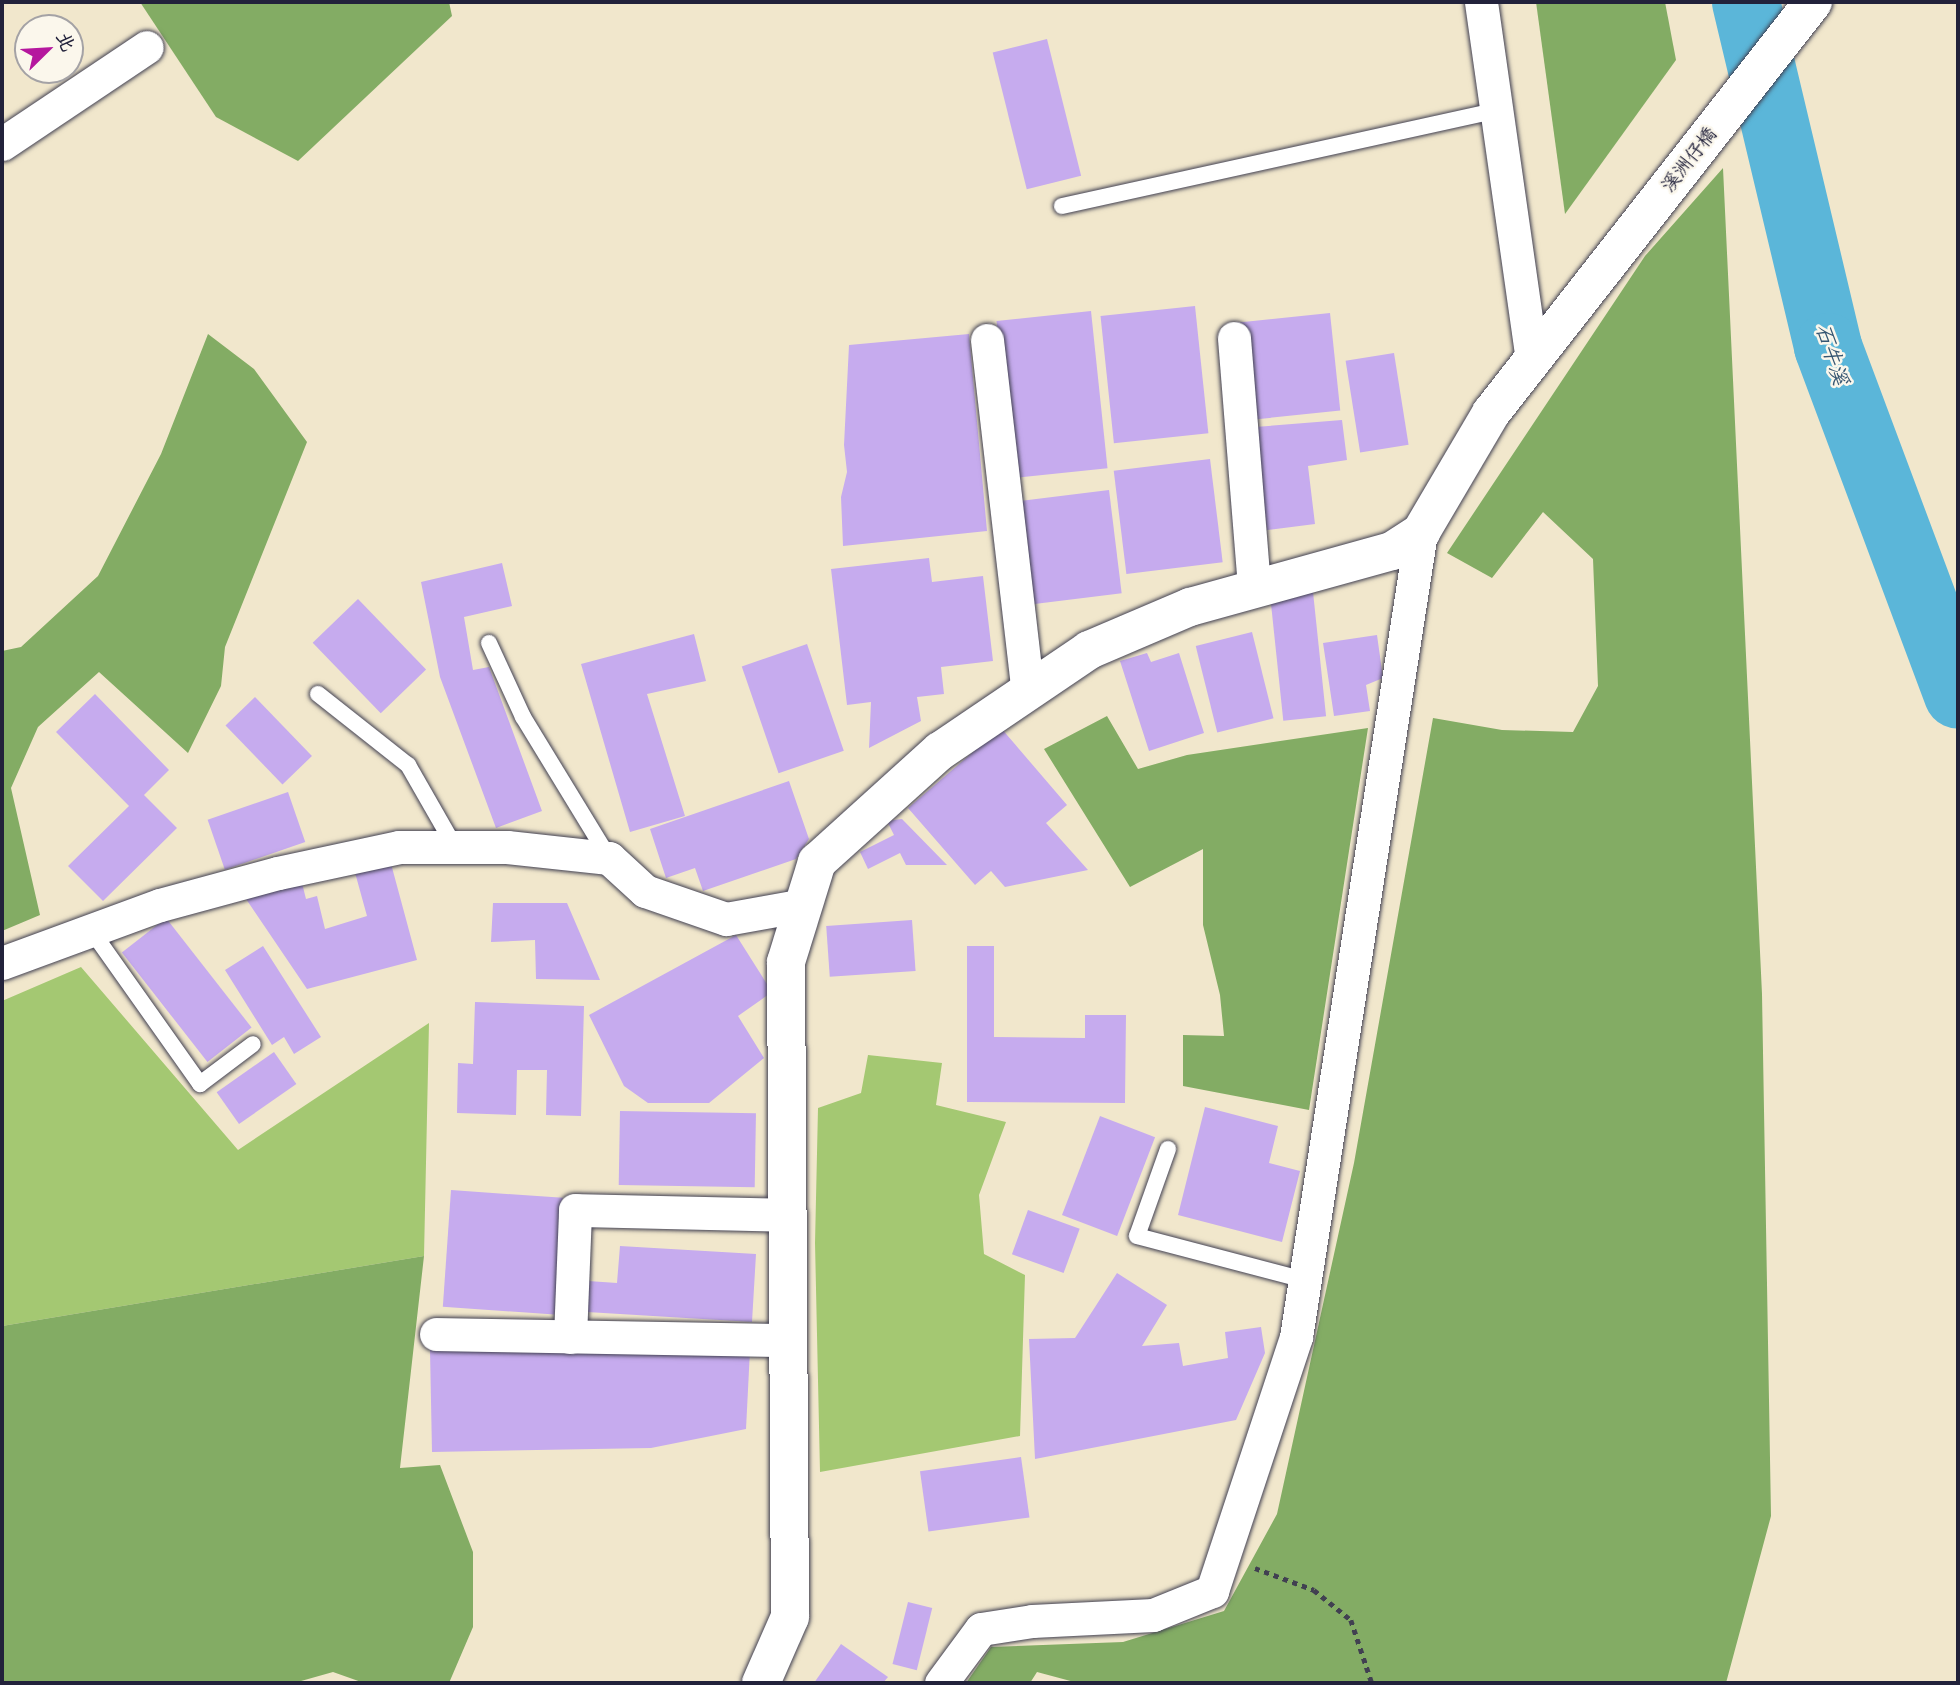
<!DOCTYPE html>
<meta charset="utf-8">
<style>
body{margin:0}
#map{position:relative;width:1960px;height:1685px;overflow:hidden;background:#f1e7cc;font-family:Mali,"LXGW WenKai TC",sans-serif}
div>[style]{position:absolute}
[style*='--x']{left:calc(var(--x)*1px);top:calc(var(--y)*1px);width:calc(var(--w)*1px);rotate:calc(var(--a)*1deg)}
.green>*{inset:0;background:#a4c872}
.forest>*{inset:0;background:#83ac64}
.river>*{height:68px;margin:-34px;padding:0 34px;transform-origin:34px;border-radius:34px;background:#5bb6d9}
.building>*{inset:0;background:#c6abee;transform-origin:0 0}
.path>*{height:4.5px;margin-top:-2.25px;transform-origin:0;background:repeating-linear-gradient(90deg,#414051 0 5px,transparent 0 10px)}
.roads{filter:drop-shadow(0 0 2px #414051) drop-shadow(0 0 2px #414051)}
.service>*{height:16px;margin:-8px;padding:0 8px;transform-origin:8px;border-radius:8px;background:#fff}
.minor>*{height:33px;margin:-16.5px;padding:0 16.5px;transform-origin:16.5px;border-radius:16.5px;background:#fff}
.tertiary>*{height:38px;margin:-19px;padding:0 19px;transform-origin:19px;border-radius:19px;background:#fff}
span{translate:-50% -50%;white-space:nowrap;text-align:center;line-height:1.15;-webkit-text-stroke:5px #fbf7ec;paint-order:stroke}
.street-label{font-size:19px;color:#22223b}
.water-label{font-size:21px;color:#365672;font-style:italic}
.frame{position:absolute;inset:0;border:4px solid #22223b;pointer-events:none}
.north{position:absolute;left:14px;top:14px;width:70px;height:70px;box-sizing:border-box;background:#fbf7ec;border:2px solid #a4a2a5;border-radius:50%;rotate:66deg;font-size:19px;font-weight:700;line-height:28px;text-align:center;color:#22223b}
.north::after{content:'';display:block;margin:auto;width:24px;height:32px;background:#b5179e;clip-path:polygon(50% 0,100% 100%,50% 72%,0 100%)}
</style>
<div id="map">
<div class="green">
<i style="clip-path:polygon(81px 967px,238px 1150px,429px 1023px,424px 1256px,2px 1326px,2px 1001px)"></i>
<i style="clip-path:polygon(868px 1055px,942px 1063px,936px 1105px,1006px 1122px,979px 1195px,984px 1254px,1025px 1275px,1020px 1436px,820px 1472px,815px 1243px,818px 1108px,861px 1093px)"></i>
</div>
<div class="forest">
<i style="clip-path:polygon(140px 2px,449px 2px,452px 16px,298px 161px,216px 117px)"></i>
<i style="clip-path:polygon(1536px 2px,1665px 2px,1676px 60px,1565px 214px)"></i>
<i style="clip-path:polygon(1723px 168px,1762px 994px,1771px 1516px,1726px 1683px,1078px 1683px,1037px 1672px,1030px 1683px,966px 1683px,991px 1647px,1123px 1642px,1224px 1611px,1277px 1514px,1354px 1163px,1433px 718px,1502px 730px,1573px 732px,1598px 686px,1593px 559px,1543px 512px,1492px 578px,1447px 553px,1645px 256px)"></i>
<i style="clip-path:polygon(208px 334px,254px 369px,307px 442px,225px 647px,221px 686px,188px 753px,99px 672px,38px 727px,11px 788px,40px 915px,2px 931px,2px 651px,21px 647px,98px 576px,161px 454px)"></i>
<i style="clip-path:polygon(1107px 716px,1138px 769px,1187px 755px,1368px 728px,1309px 1110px,1183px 1086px,1183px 1035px,1224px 1036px,1220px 995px,1203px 925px,1203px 849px,1130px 887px,1044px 749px)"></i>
<i style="clip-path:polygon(424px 1256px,400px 1468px,440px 1465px,473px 1552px,473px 1627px,449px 1683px,364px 1683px,333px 1672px,294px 1683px,2px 1683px,2px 1326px)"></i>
</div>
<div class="river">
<i style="--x:1746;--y:2;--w:355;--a:76.6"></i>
<i style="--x:1828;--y:347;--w:371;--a:69.5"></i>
</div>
<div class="building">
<i style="left:1047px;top:39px;width:141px;height:56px;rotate:76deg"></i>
<i style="left:1195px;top:306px;width:128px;height:95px;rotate:84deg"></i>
<i style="left:1091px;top:311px;width:158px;height:95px;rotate:84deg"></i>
<i style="left:1330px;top:313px;width:98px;height:94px;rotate:84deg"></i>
<i style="clip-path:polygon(969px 334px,987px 531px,843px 546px,841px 497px,847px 472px,844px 445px,849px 345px)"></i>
<i style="left:1394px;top:353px;width:93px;height:49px;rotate:81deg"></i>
<i style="clip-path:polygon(1342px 420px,1347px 460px,1308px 466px,1315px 524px,1267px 530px,1255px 427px)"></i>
<i style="left:1210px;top:459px;width:104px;height:97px;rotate:83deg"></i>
<i style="left:1109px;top:490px;width:104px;height:98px;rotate:83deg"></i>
<i style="clip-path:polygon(929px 558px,932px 582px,983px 576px,993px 661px,941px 667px,944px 694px,917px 697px,921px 721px,869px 748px,871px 702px,847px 705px,831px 569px)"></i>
<i style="clip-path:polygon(502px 563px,512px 606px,464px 617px,473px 670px,489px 667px,542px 811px,496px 828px,440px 677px,421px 582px)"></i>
<i style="left:1313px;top:592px;width:125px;height:43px;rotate:84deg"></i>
<i style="left:358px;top:599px;width:98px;height:63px;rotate:46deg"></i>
<i style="left:1252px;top:632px;width:89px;height:58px;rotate:76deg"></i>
<i style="clip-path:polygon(694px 634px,706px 681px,647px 694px,685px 816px,630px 832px,581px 664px)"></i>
<i style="clip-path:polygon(1377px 635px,1383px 678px,1366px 685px,1370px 711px,1334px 716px,1323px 643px)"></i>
<i style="left:807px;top:644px;width:113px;height:69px;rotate:71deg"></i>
<i style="clip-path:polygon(1147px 653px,1151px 662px,1179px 653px,1204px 733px,1149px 751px,1120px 661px)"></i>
<i style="clip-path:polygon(95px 694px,169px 770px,144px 795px,177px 828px,103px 901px,68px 866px,129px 806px,56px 732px)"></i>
<i style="left:255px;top:697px;width:82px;height:41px;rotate:46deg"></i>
<i style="clip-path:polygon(1001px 728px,1067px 805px,1046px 823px,1088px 870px,1005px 887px,991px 871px,975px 885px,908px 808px)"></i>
<i style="clip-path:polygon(789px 781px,809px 839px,796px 859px,703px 891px,695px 868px,666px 878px,650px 829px)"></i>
<i style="left:288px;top:792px;width:53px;height:85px;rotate:71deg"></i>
<i style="clip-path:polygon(902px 819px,947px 865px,906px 865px,900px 853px,868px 869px,860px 852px,894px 835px,887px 821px)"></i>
<i style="clip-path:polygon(390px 860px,417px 960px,307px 989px,242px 893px,301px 879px,306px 899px,317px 896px,325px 929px,367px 916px,354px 869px)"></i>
<i style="clip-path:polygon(493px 903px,567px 903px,600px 980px,536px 979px,535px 940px,491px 942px)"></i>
<i style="left:166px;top:918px;width:139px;height:56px;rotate:52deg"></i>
<i style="left:912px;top:920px;width:51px;height:86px;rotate:86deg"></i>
<i style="clip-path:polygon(736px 935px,772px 992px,738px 1016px,764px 1058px,709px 1103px,648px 1103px,624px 1086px,589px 1015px)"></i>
<i style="clip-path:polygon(263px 946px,321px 1037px,294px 1054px,284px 1037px,272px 1045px,225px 970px)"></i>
<i style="clip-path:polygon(967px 946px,994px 946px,994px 1037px,1085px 1038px,1085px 1015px,1126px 1015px,1125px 1103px,967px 1102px)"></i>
<i style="clip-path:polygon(475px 1002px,584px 1006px,581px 1116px,546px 1115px,547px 1070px,517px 1070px,516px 1115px,457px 1113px,458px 1063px,473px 1064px)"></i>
<i style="left:274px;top:1052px;width:39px;height:70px;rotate:55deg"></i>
<i style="clip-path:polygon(1205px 1107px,1278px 1126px,1269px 1163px,1300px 1171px,1282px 1242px,1178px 1215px)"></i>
<i style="left:620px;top:1111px;width:136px;height:74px;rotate:1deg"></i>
<i style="left:1100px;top:1116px;width:59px;height:106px;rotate:21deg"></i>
<i style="left:451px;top:1190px;width:112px;height:117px;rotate:4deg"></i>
<i style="left:1028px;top:1210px;width:55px;height:47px;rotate:20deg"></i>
<i style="clip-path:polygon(620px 1246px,756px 1254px,752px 1322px,587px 1312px,588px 1281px,617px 1283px)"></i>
<i style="clip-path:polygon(1117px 1273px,1167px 1305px,1142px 1346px,1179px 1343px,1183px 1366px,1228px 1358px,1225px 1332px,1261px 1327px,1265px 1353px,1236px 1420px,1035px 1459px,1029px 1339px,1075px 1338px)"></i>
<i style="clip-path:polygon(430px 1350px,750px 1350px,746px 1429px,651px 1448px,432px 1452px)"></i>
<i style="left:1021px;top:1457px;width:61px;height:102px;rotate:82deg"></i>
<i style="left:908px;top:1602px;width:25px;height:64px;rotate:14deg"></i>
<i style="clip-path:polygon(841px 1644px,888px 1677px,883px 1683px,814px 1683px)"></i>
</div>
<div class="path">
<i style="--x:1255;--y:1568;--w:63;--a:20.4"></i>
<i style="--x:1314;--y:1590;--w:48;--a:39"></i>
<i style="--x:1351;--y:1620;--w:66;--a:71.6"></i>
</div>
<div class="roads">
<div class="service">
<i style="--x:1062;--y:206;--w:445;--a:-12.4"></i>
<i style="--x:489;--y:643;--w:81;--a:65.3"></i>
<i style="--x:523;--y:717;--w:165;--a:58.6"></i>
<i style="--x:318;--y:694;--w:115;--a:38.3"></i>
<i style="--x:408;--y:765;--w:95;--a:60.2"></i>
<i style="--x:91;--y:930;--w:189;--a:54.7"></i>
<i style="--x:200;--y:1084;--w:66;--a:-37"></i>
<i style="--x:1168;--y:1149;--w:92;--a:109.6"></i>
<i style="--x:1137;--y:1236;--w:174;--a:14.7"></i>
</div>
<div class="minor">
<i style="--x:1481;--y:2;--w:362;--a:81.9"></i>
<i style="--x:2;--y:144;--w:174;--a:-33.8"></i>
<i style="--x:1234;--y:338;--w:252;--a:85.4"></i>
<i style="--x:987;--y:340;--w:354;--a:83.4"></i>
<i style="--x:2;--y:963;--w:168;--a:-20.2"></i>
<i style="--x:160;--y:905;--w:122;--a:-15.2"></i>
<i style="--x:278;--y:873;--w:124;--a:-12.1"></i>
<i style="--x:399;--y:847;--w:108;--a:0"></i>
<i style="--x:507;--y:847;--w:103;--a:6.2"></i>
<i style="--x:609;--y:858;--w:49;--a:42.5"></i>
<i style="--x:645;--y:891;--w:86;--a:19.1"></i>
<i style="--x:726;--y:919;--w:79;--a:-10.2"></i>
<i style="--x:436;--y:1334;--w:354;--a:1"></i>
<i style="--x:570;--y:1337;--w:127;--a:-87.7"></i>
<i style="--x:575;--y:1210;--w:214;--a:1.3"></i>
<i style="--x:941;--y:1683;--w:67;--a:-53.5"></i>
<i style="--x:981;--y:1629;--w:52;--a:-8.9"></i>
<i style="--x:1032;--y:1621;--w:121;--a:-2.8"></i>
<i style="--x:1153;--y:1615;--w:64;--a:-22.1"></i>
<i style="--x:1212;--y:1591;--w:268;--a:-71.7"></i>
<i style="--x:1296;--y:1337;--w:815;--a:-81.17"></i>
</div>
<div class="tertiary">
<i style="--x:761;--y:1683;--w:72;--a:-66.3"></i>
<i style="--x:790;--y:1617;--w:655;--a:-90.35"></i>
<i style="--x:786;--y:962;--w:105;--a:-72.8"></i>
<i style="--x:817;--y:862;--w:166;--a:-42.1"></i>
<i style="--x:940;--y:751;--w:180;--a:-34.1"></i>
<i style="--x:1089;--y:650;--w:110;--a:-23.1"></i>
<i style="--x:1190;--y:607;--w:210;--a:-15.5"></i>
<i style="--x:1392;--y:551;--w:35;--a:-33"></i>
<i style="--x:1421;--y:532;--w:138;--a:-59.5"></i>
<i style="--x:1491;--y:413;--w:522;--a:-51.92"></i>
</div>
</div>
<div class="street-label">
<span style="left:1688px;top:159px;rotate:-52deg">溪洲仔橋</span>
</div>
<div class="water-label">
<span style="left:1833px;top:354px;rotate:72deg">石牛溪</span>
</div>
<div class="frame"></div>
<div class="north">北</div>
</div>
